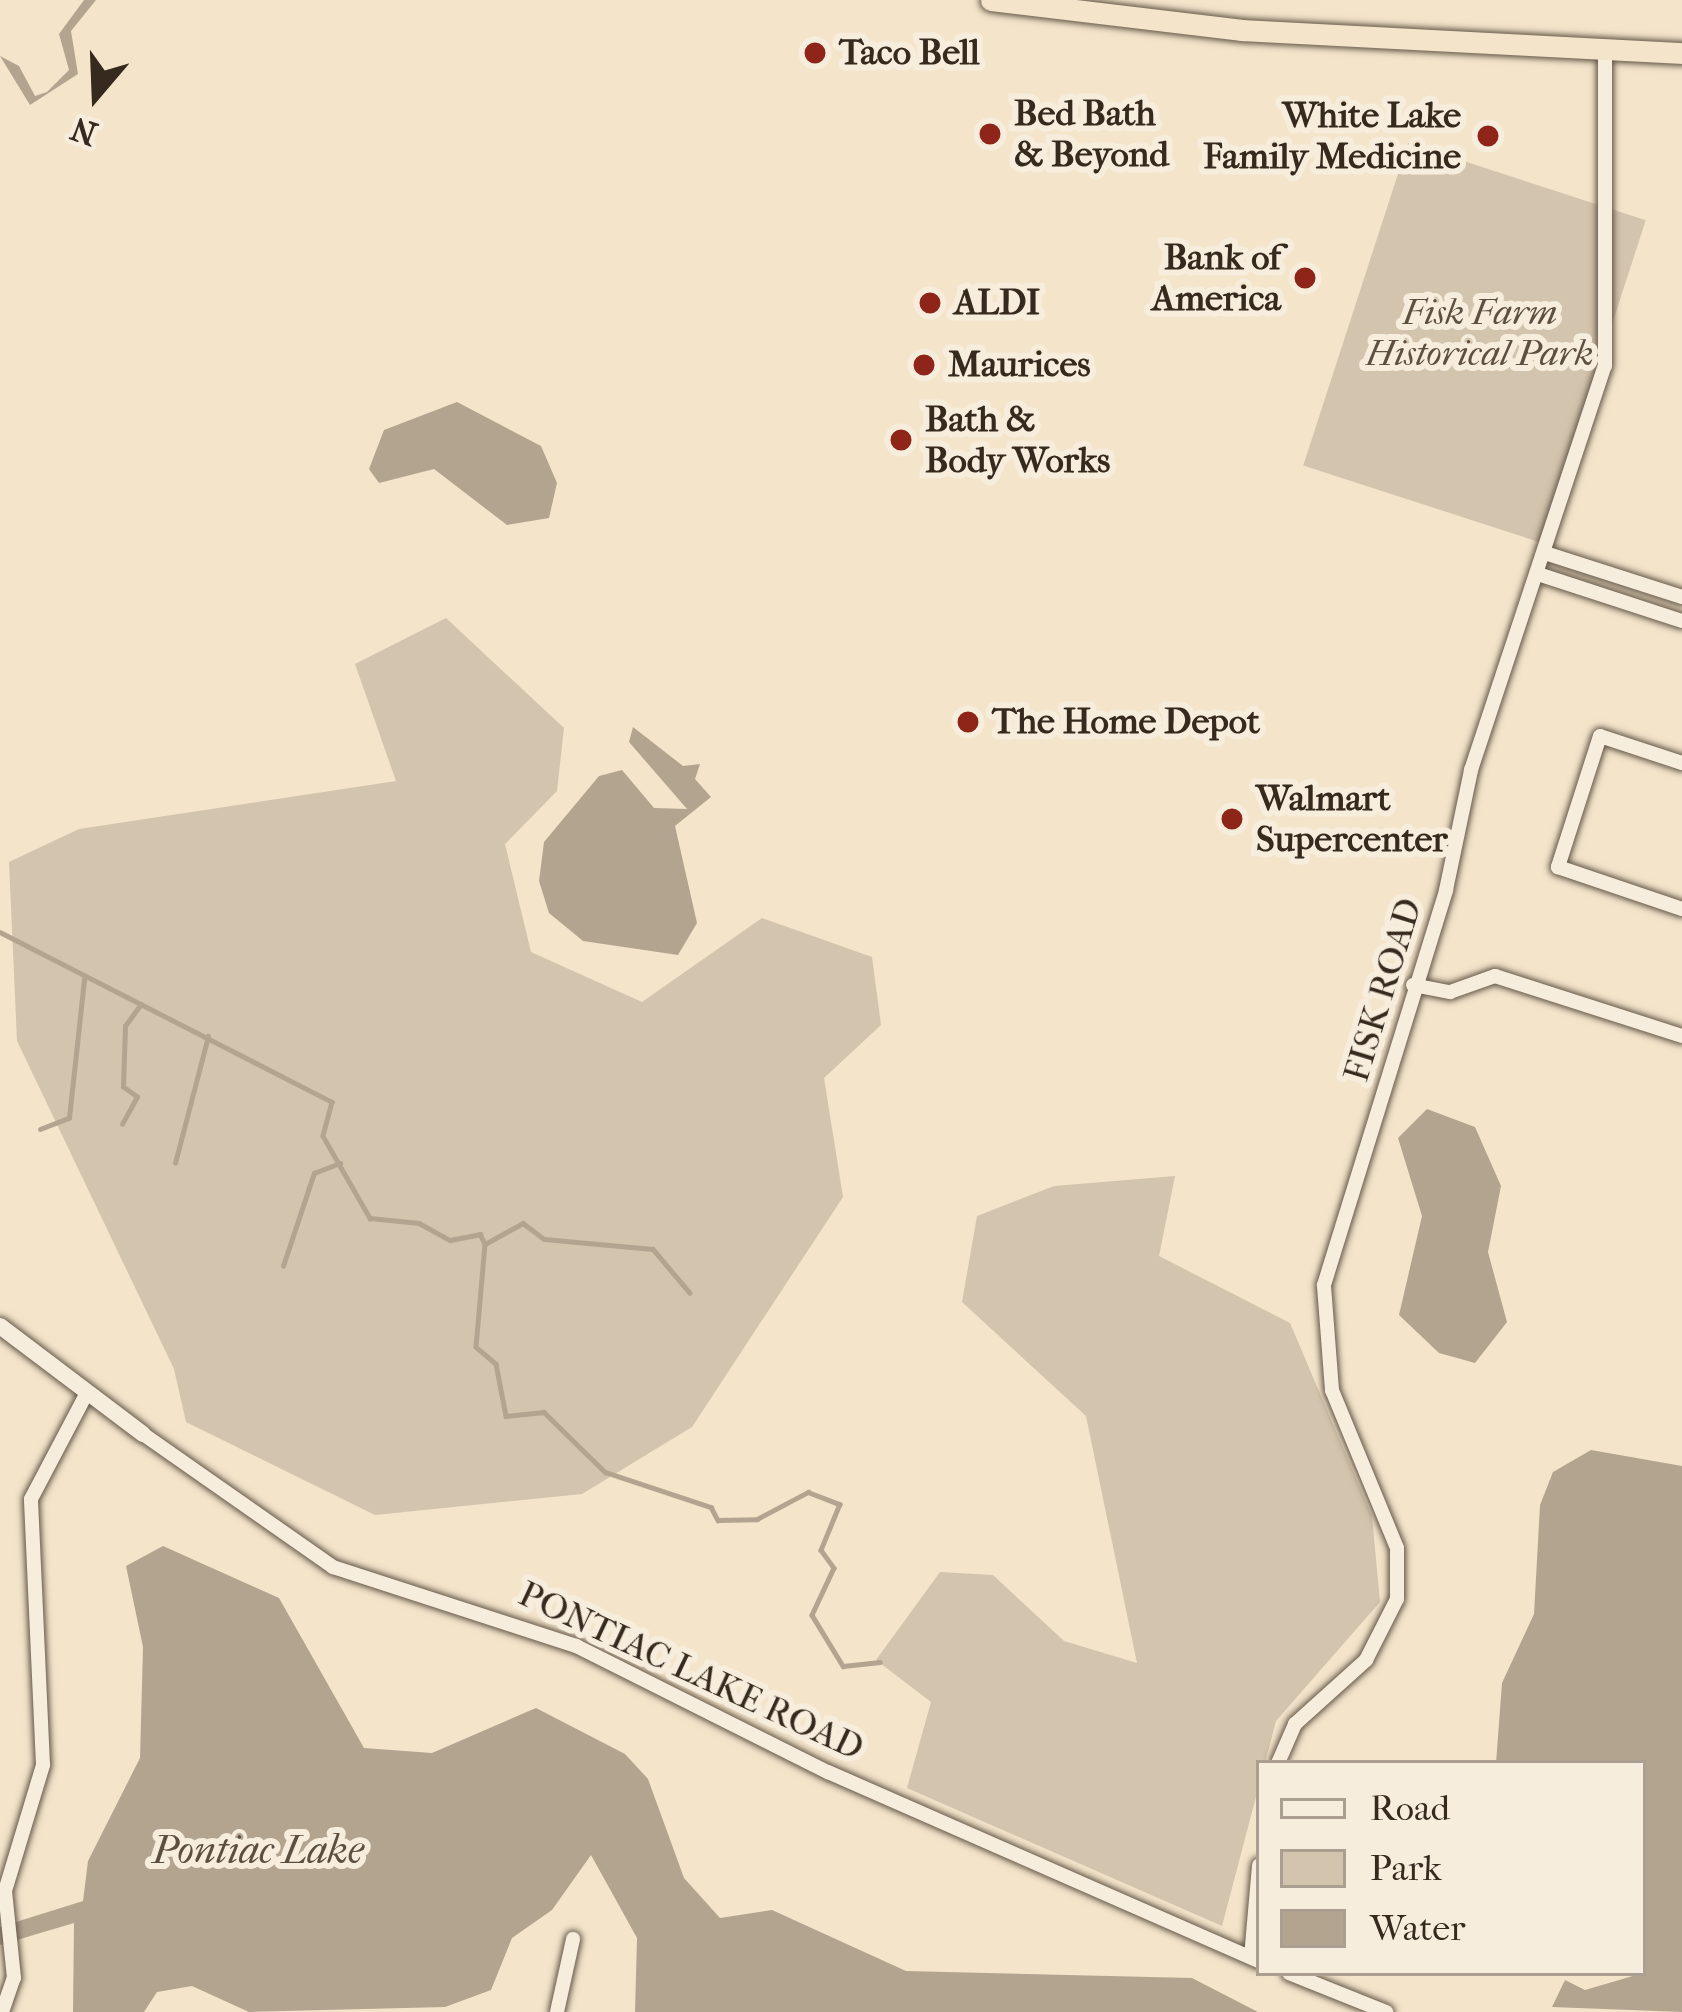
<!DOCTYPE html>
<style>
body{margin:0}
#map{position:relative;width:1682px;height:2012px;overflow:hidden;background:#f3e4ca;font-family:"IM FELL French Canon",serif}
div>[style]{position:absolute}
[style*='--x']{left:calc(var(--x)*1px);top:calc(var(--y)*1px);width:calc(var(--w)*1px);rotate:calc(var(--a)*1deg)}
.green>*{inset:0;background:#d3c4ad;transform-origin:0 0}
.water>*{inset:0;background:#b3a490}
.stream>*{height:4.5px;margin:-2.25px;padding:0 2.25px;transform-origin:2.25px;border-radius:2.25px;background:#b3a490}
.roads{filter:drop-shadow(0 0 3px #655849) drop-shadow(0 0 3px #655849)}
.minor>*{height:14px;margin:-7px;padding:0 7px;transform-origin:7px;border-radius:7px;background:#f7eddd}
.tertiary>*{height:16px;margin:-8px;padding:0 8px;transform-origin:8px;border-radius:8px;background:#f7eddd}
.trunk>*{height:21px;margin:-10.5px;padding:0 10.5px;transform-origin:10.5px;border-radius:10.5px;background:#f3e4ca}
.dots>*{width:33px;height:33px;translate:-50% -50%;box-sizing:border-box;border:6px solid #f7eddd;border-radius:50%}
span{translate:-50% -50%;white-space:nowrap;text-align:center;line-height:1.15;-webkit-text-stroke:12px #f7eddd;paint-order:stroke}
.poi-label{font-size:36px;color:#36291e;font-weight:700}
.left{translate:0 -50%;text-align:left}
.right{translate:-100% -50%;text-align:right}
.park-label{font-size:36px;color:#5d5042;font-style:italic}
.street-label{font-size:36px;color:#36291e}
.water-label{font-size:39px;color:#5c4e40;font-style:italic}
.legend{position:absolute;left:1256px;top:1760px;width:390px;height:216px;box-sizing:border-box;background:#f7eddd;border:3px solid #aa9f91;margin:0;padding:15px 21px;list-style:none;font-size:36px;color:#36291e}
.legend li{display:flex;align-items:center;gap:24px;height:60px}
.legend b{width:60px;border:3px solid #aa9f91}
.north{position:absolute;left:36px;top:36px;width:120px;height:120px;-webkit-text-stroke:9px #f7eddd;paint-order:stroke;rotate:199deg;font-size:33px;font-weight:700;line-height:48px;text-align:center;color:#36291e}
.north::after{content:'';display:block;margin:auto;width:42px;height:54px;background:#36291e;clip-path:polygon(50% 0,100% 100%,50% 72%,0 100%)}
</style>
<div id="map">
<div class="green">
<i style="left:1408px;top:143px;width:250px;height:339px;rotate:18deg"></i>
<i style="clip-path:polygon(446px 618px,564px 728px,557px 791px,505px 844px,531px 952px,642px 1002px,762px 918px,872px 957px,881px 1025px,824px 1078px,843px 1197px,692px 1427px,582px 1494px,375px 1515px,186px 1422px,174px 1369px,17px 1041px,9px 862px,79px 829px,396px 781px,355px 664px)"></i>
<i style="clip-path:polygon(1175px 1176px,1159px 1256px,1290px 1323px,1372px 1516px,1380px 1602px,1276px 1721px,1222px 1926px,907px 1788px,931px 1702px,876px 1660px,940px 1572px,993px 1575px,1064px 1641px,1137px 1663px,1086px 1416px,962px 1302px,977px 1216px,1054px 1186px)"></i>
</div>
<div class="water">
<i style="clip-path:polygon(84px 0,96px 0,71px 31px,78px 74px,30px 105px,0 56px,19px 66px,35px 96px,47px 92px,69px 70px,59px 34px)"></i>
<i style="clip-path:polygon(457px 402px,541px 446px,557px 483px,549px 518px,507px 525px,434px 469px,379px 483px,369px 469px,384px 430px)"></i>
<i style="clip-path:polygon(633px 727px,683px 766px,700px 764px,695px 779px,711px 797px,675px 826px,697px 923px,678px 955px,583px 941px,549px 913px,539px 881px,544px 842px,599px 776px,622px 770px,654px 808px,687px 809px,629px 742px)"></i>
<i style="clip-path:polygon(1427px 1109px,1475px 1127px,1501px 1186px,1488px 1252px,1507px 1322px,1475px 1363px,1439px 1353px,1399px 1315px,1422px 1216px,1398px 1138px)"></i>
<i style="clip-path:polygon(1591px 1450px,1682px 1466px,1682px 2012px,1552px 2007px,1565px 1980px,1585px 1990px,1643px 1973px,1643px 1763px,1496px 1763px,1502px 1683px,1534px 1614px,1540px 1505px,1553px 1472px)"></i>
<i style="clip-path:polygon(163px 1546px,279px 1598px,364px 1748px,432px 1753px,536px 1708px,625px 1754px,648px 1779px,684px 1878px,720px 1918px,772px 1910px,906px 1971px,1192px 1978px,1258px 2012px,635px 2012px,637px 1938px,591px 1855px,552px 1910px,512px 1938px,491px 1990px,445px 2007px,249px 2012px,192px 1986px,157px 1992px,144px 2012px,73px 2012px,74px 1923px,0 1945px,0 1927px,83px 1901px,88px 1861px,140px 1758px,143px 1647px,126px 1566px)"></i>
</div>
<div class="stream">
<i style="--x:0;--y:932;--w:373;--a:27.1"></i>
<i style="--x:332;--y:1102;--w:35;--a:105"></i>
<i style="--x:323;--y:1136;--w:95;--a:60.2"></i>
<i style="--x:370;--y:1218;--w:49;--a:5.8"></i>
<i style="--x:419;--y:1223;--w:35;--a:29"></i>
<i style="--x:450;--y:1240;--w:31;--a:-11"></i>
<i style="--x:480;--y:1234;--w:11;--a:63"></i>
<i style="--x:122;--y:1124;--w:31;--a:-61"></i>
<i style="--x:137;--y:1097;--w:17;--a:-144"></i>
<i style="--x:123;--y:1087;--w:61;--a:-88.1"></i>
<i style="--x:125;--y:1026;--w:27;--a:-54"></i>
<i style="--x:40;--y:1129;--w:31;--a:-21"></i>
<i style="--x:69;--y:1118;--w:140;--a:-83.8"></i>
<i style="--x:175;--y:1163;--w:131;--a:-75.4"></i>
<i style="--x:485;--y:1244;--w:103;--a:95"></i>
<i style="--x:476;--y:1347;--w:26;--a:40"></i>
<i style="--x:496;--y:1364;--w:53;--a:79.1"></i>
<i style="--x:506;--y:1416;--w:38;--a:-6"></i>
<i style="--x:544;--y:1412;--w:86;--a:44.5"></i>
<i style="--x:605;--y:1472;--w:112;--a:18.3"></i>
<i style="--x:711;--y:1507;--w:15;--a:62"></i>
<i style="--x:718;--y:1520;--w:39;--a:-1"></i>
<i style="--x:757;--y:1519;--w:58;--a:-27.9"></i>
<i style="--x:808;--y:1492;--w:34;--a:21"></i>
<i style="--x:840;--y:1504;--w:50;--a:112.4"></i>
<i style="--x:821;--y:1550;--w:22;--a:54"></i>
<i style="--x:834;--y:1568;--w:52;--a:115.1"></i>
<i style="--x:812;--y:1615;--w:60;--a:58.7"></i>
<i style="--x:843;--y:1666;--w:37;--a:-6"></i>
<i style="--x:485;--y:1244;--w:43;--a:-28.9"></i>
<i style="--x:523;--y:1223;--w:26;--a:37"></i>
<i style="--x:544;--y:1239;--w:109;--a:5.2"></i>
<i style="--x:653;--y:1249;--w:57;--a:49.9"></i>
<i style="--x:283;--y:1266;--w:98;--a:-71.6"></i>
<i style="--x:314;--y:1173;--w:28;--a:-21"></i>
</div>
<div class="roads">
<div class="minor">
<i style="--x:1545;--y:553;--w:144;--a:17.8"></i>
<i style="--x:1538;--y:574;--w:151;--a:18.1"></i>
<i style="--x:1682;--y:763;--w:86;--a:-161.8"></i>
<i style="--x:1600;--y:736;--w:138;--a:107.8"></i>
<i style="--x:1558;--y:867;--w:131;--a:18.7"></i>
<i style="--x:1413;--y:985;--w:38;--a:11"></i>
<i style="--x:1450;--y:992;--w:48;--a:-19.6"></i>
<i style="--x:1495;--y:976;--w:196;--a:17.8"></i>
<i style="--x:143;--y:1434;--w:232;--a:35"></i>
<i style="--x:333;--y:1567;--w:256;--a:18"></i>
<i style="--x:576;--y:1646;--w:282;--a:26.6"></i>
<i style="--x:828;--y:1772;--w:471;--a:23.7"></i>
<i style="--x:1278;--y:1763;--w:43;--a:-66.4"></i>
<i style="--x:1295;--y:1724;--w:96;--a:-42"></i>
<i style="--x:1366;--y:1660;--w:68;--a:-63.1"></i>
<i style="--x:1397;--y:1599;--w:51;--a:-90"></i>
<i style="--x:1397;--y:1548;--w:171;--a:-112.4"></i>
<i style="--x:1332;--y:1390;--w:105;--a:-94.4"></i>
<i style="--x:1324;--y:1285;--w:413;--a:-72.8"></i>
<i style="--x:1446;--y:890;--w:123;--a:-78.2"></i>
<i style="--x:1471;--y:770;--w:426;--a:-71.7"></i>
<i style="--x:1605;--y:366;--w:317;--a:-90"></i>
<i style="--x:1251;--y:1957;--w:92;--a:-85"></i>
<i style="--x:1289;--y:1973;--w:105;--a:21.9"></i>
<i style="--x:2;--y:2012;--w:36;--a:-71"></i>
<i style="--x:14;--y:1978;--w:87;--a:-95.9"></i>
<i style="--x:5;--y:1891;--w:132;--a:-73.2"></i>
<i style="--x:43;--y:1765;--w:266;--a:-92.6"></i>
<i style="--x:31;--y:1499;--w:120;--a:-62.2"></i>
<i style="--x:557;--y:2012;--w:75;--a:-77.6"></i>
</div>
<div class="tertiary">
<i style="--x:0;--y:1326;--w:179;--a:37.1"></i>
</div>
<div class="trunk">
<i style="--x:991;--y:0;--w:253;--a:6.8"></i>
<i style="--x:1242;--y:30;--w:441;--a:3"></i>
</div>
</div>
<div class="dots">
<i style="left:815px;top:53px;background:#8f2418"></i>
<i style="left:990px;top:134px;background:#8f2418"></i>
<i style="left:1488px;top:136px;background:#8f2418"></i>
<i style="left:1305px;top:278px;background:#8f2418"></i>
<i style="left:930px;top:303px;background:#8f2418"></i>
<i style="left:924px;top:365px;background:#8f2418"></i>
<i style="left:901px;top:440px;background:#8f2418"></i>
<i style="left:968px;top:722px;background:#8f2418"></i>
<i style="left:1232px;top:819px;background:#8f2418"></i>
</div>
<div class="poi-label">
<span class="left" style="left:839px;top:53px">Taco Bell</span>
<span class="left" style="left:1014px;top:134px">Bed Bath<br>&amp; Beyond</span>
<span class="right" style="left:1461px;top:136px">White Lake<br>Family Medicine</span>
<span class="right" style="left:1281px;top:278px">Bank of<br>America</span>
<span class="left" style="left:954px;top:303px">ALDI</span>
<span class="left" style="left:948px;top:365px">Maurices</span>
<span class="left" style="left:925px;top:440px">Bath &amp;<br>Body Works</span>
<span class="left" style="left:992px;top:722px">The Home Depot</span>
<span class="left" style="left:1256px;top:819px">Walmart<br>Supercenter</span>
</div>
<div class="park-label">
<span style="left:1480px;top:333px">Fisk Farm<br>Historical Park</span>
</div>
<div class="street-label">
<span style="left:1383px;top:990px;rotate:-73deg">FISK ROAD</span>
<span style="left:691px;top:1671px;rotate:25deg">PONTIAC LAKE ROAD</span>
</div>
<div class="water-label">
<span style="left:258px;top:1850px">Pontiac Lake</span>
</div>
<ul class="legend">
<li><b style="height:15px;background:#f7eddd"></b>Road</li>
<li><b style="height:33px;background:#d3c4ad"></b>Park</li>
<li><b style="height:33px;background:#b3a490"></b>Water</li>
</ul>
<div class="north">N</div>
</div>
